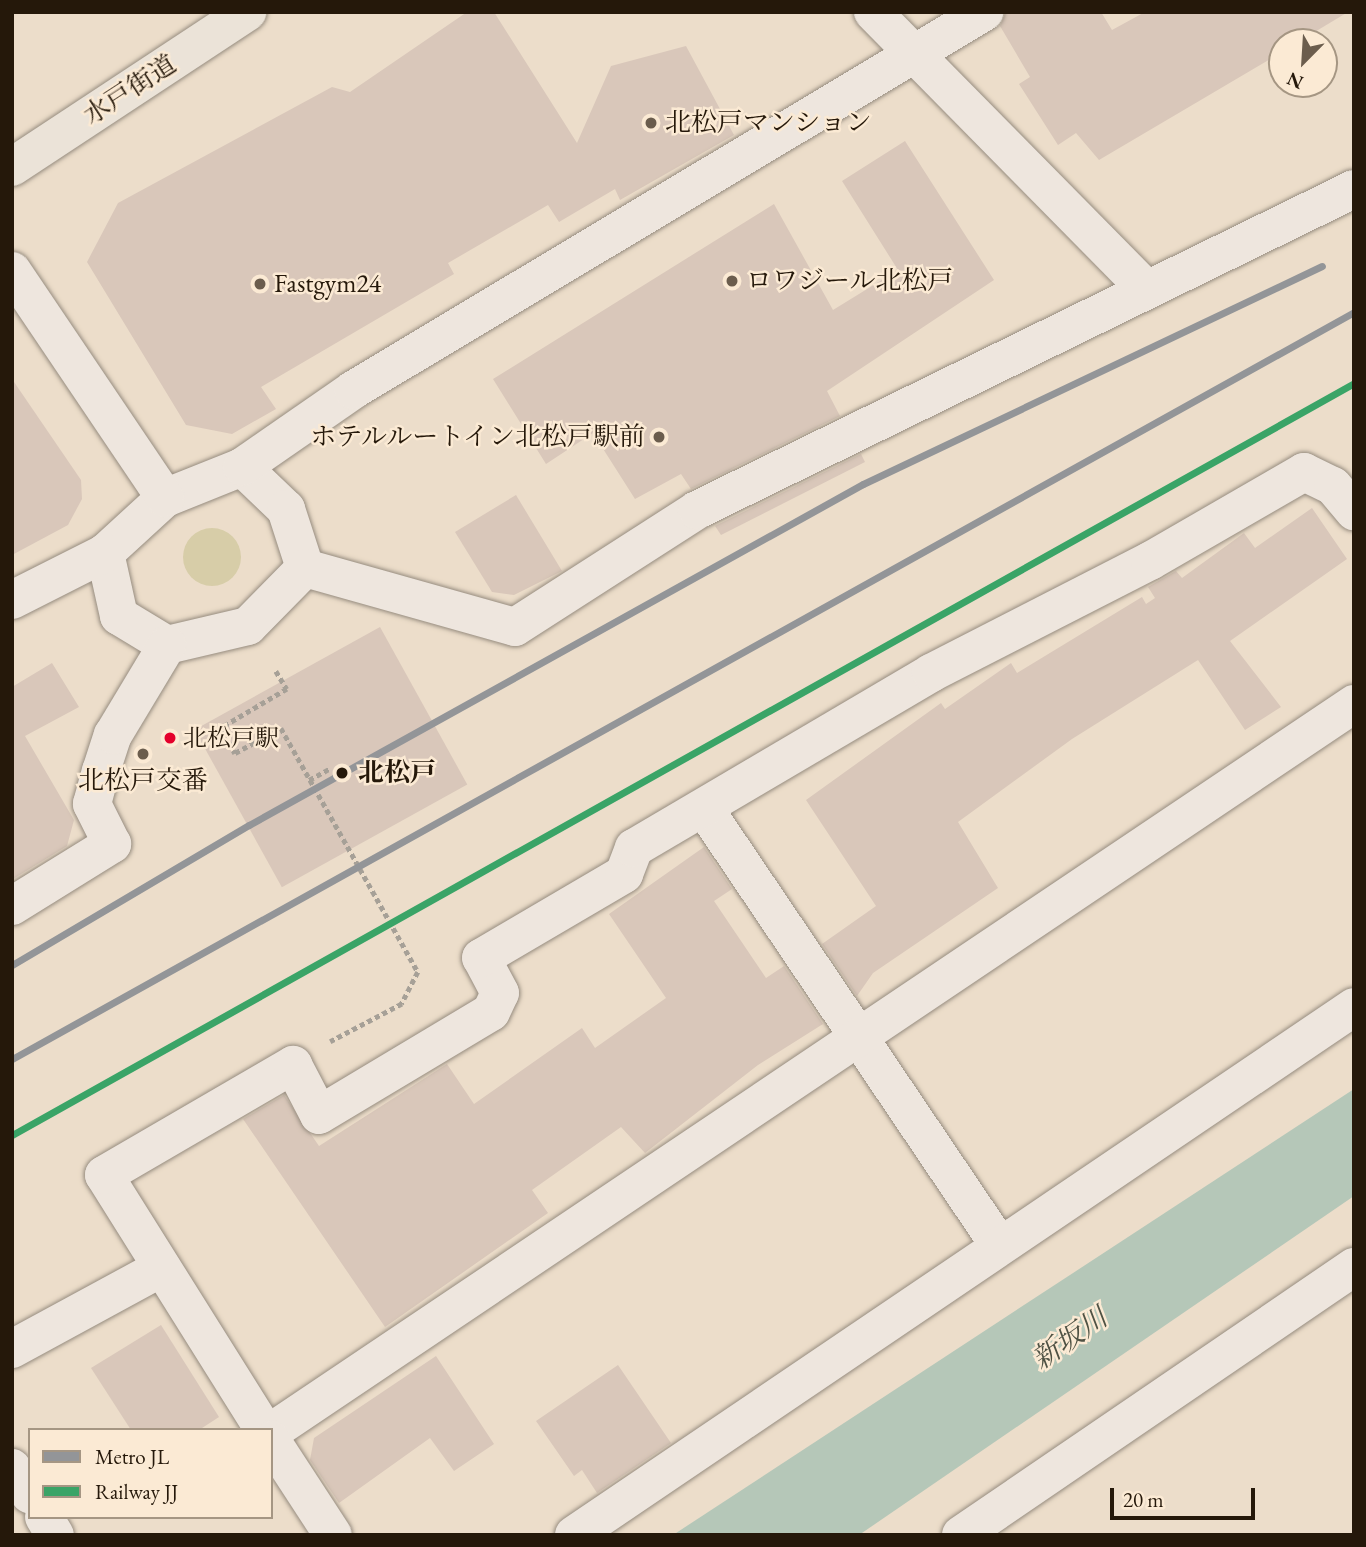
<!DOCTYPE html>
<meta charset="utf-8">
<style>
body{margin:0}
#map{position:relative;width:1366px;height:1547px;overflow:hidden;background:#ecddca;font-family:"EB Garamond","Noto Serif JP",serif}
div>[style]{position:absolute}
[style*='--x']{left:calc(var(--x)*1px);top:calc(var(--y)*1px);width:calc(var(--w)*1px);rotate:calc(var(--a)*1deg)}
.green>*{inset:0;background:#d7cda8}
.round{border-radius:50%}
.water>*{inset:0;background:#b5c7b8}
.building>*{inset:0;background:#d9c7ba;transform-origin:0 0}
.path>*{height:4.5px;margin-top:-2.25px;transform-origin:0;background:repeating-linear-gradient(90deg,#a6a097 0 5px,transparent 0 8.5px)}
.roads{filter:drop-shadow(0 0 2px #968c7f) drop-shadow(0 0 2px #968c7f)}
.minor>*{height:38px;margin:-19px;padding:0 19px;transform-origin:19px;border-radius:19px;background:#eee6de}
.tertiary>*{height:38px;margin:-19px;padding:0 19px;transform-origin:19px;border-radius:19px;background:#eee6de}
.trunk>*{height:38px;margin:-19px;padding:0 19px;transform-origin:19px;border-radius:19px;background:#ebe3d8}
.rail-1>*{height:7px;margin:-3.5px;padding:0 3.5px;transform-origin:3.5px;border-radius:3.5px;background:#3aa467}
.metro-1>*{height:7px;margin:-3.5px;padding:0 3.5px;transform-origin:3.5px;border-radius:3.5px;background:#939598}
.dots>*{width:19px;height:19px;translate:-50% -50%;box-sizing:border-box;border:4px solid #fbead4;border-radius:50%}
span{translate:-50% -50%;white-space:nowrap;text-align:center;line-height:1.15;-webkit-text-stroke:5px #fbead4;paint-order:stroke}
.bus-label{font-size:24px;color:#25180a}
.left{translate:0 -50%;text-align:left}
.street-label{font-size:26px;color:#25180a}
.poi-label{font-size:26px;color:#25180a}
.right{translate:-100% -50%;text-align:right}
.stop-label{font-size:26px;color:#25180a;font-weight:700}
.water-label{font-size:28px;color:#4f5244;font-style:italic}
.frame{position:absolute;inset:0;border:14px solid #25180a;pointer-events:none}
.legend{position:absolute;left:28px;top:1428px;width:245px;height:91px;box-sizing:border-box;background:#fbead4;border:2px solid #a59683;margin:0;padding:9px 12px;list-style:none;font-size:21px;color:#25180a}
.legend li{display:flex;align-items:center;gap:14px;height:35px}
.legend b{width:35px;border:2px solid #a59683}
.north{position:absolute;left:1268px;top:28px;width:70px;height:70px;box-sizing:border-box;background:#fbead4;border:2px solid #a59683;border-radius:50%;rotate:204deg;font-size:19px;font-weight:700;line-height:28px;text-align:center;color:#25180a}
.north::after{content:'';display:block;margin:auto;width:24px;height:32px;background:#6b5d4d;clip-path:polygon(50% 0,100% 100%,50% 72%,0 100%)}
.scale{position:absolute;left:1110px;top:1488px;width:145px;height:32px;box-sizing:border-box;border:4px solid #25180a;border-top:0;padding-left:9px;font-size:21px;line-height:24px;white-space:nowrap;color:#25180a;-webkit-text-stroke:5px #fbead4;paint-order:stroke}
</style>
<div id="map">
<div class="green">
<i class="round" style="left:183px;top:528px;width:58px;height:58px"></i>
</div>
<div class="water">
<i style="clip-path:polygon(1354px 1089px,1354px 1196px,859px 1535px,673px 1535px)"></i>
</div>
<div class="building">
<i style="clip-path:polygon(467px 12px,494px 12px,577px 143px,611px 66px,686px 46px,734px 135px,620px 200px,615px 189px,559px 222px,548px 205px,448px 263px,454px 274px,261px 387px,276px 409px,232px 434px,186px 425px,87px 262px,118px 203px,332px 87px,350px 92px)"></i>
<i style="clip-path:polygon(1006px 12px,1101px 12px,1112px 30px,1145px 12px,1348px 12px,1298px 42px,1282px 42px,1282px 52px,1099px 160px,1076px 133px,1058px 145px,1019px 84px,1030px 77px,1000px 26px)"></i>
<i style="clip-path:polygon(905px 141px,994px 280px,827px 391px,840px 416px,691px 489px,681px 474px,635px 499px,593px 433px,546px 464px,493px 379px,774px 204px,833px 310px,898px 270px,842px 181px)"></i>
<i style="clip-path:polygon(12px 379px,81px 480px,82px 499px,68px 525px,12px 555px)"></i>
<i style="clip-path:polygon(861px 454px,865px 462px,721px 535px,715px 526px)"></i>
<i style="clip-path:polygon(516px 495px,562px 571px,514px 595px,492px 592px,455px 532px)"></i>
<i style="clip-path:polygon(1312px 508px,1347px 559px,1230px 641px,1281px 707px,1245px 730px,1198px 660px,1072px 739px,958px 822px,998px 888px,873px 973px,857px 996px,822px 944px,876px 906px,806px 800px,941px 703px,945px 709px,1011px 663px,1017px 673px,1142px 597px,1146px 604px,1155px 598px,1148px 587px,1176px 571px,1182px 578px,1244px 533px,1255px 548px)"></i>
<i style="left:380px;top:627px;width:180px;height:212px;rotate:61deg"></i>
<i style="clip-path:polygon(52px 663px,79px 707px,25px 736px,74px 820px,67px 846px,13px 879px,12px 687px)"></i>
<i style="clip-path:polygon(704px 847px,732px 889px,714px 901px,766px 978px,784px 966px,823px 1024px,758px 1065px,645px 1153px,621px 1127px,532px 1190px,548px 1213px,385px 1327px,243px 1119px,284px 1095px,319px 1146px,447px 1064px,474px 1104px,582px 1028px,595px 1048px,666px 998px,609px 914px)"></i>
<i style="clip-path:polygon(161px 1325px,219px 1417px,199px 1430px,131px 1430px,91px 1368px)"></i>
<i style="clip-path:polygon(436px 1356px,494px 1444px,454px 1471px,430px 1438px,339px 1503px,310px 1460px,314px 1438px)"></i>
<i style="clip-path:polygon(618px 1365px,671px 1443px,597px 1493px,582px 1470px,574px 1476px,536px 1421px)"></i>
</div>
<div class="path">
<i style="--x:276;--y:671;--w:21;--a:59"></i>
<i style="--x:287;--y:689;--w:77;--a:149.4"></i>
<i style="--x:221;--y:728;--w:29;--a:61"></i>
<i style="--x:235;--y:753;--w:52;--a:-28.5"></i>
<i style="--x:281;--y:728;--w:280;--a:60.7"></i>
<i style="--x:418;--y:972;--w:36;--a:117"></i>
<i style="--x:402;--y:1004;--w:81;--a:152.2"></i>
<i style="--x:309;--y:780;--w:23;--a:-29"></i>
</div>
<div class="roads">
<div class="minor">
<i style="--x:873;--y:12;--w:388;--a:45.4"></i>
<i style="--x:242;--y:467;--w:61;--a:43.7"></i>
<i style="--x:286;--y:509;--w:62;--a:72.1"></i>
<i style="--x:305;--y:568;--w:81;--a:134.5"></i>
<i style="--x:248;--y:626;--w:83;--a:166.8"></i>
<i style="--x:167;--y:645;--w:56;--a:-148.9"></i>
<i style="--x:119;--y:616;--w:65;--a:-102.5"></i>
<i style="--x:105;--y:553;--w:81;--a:-42.5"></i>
<i style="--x:165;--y:498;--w:83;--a:-21.9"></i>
<i style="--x:242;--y:467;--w:135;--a:-34.7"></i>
<i style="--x:353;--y:390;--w:736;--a:-30.92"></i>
<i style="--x:305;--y:568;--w:218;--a:15.7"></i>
<i style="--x:515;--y:627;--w:216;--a:-32.7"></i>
<i style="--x:697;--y:510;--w:731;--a:-26.04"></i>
<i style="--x:12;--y:600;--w:104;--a:-26.8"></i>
<i style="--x:704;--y:808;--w:527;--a:55.98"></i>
<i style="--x:12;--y:906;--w:118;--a:-31.8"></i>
<i style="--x:112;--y:844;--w:45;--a:-116.6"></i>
<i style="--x:92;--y:804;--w:34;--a:-75"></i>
<i style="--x:101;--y:771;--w:38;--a:-72"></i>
<i style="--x:113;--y:735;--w:105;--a:-59"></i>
<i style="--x:12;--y:1349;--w:170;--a:-28.5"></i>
<i style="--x:264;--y:1430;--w:301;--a:-122.1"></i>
<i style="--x:104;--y:1175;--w:219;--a:-30.2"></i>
<i style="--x:293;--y:1065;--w:56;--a:62.5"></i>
<i style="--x:319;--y:1115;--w:200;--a:-30.9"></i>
<i style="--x:491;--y:1012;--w:21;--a:-65"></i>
<i style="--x:500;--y:993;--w:40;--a:-118"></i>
<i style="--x:481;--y:958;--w:166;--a:-30.4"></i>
<i style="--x:624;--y:874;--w:28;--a:-69"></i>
<i style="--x:634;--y:848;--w:345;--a:-30.5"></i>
<i style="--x:931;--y:673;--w:246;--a:-27.1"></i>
<i style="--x:1150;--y:561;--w:178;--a:-30"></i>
<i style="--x:1304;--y:472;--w:32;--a:26"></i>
<i style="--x:1333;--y:486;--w:33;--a:50"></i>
<i style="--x:271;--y:1432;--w:1305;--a:-33.91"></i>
<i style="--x:271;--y:1440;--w:113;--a:56.9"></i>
<i style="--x:12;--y:1468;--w:32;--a:56"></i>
<i style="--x:44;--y:1517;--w:21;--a:59"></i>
<i style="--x:574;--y:1535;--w:942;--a:-34.09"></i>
<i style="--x:961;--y:1535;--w:476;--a:-34.3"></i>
</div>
<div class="tertiary">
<i style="--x:12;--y:271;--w:274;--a:56"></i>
</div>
<div class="trunk">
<i style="--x:12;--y:167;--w:282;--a:-33.4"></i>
</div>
</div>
<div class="rail-1">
<i style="--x:12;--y:1135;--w:1538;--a:-29.26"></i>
</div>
<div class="metro-1">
<i style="--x:12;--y:965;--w:275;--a:-30.6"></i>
<i style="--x:249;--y:825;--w:702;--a:-29.05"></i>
<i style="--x:863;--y:484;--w:508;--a:-25.41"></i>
<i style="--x:12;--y:1059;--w:1536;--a:-29.1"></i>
</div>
<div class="dots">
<i style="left:651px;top:123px;background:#6b5d4d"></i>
<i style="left:732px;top:281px;background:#6b5d4d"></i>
<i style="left:260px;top:284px;background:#6b5d4d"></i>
<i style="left:659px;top:437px;background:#6b5d4d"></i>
<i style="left:170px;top:738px;background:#e4002b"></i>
<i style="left:143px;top:754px;background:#6b5d4d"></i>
<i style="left:342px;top:773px;background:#25180a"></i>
</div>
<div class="bus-label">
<span class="left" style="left:183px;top:738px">北松戸駅</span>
</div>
<div class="street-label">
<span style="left:130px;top:90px;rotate:-33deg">水戸街道</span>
</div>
<div class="poi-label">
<span class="left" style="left:665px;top:123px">北松戸マンション</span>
<span class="left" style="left:746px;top:281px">ロワジール北松戸</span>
<span class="left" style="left:274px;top:284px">Fastgym24</span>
<span class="right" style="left:645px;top:437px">ホテルルートイン北松戸駅前</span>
<span style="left:143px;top:781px">北松戸交番</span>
</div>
<div class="stop-label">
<span class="left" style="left:358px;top:773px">北松戸</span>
</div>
<div class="water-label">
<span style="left:1069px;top:1338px;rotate:-35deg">新坂川</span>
</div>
<div class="frame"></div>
<ul class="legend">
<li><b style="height:9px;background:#939598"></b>Metro JL</li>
<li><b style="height:9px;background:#3aa467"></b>Railway JJ</li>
</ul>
<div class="north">N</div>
<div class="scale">20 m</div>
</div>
